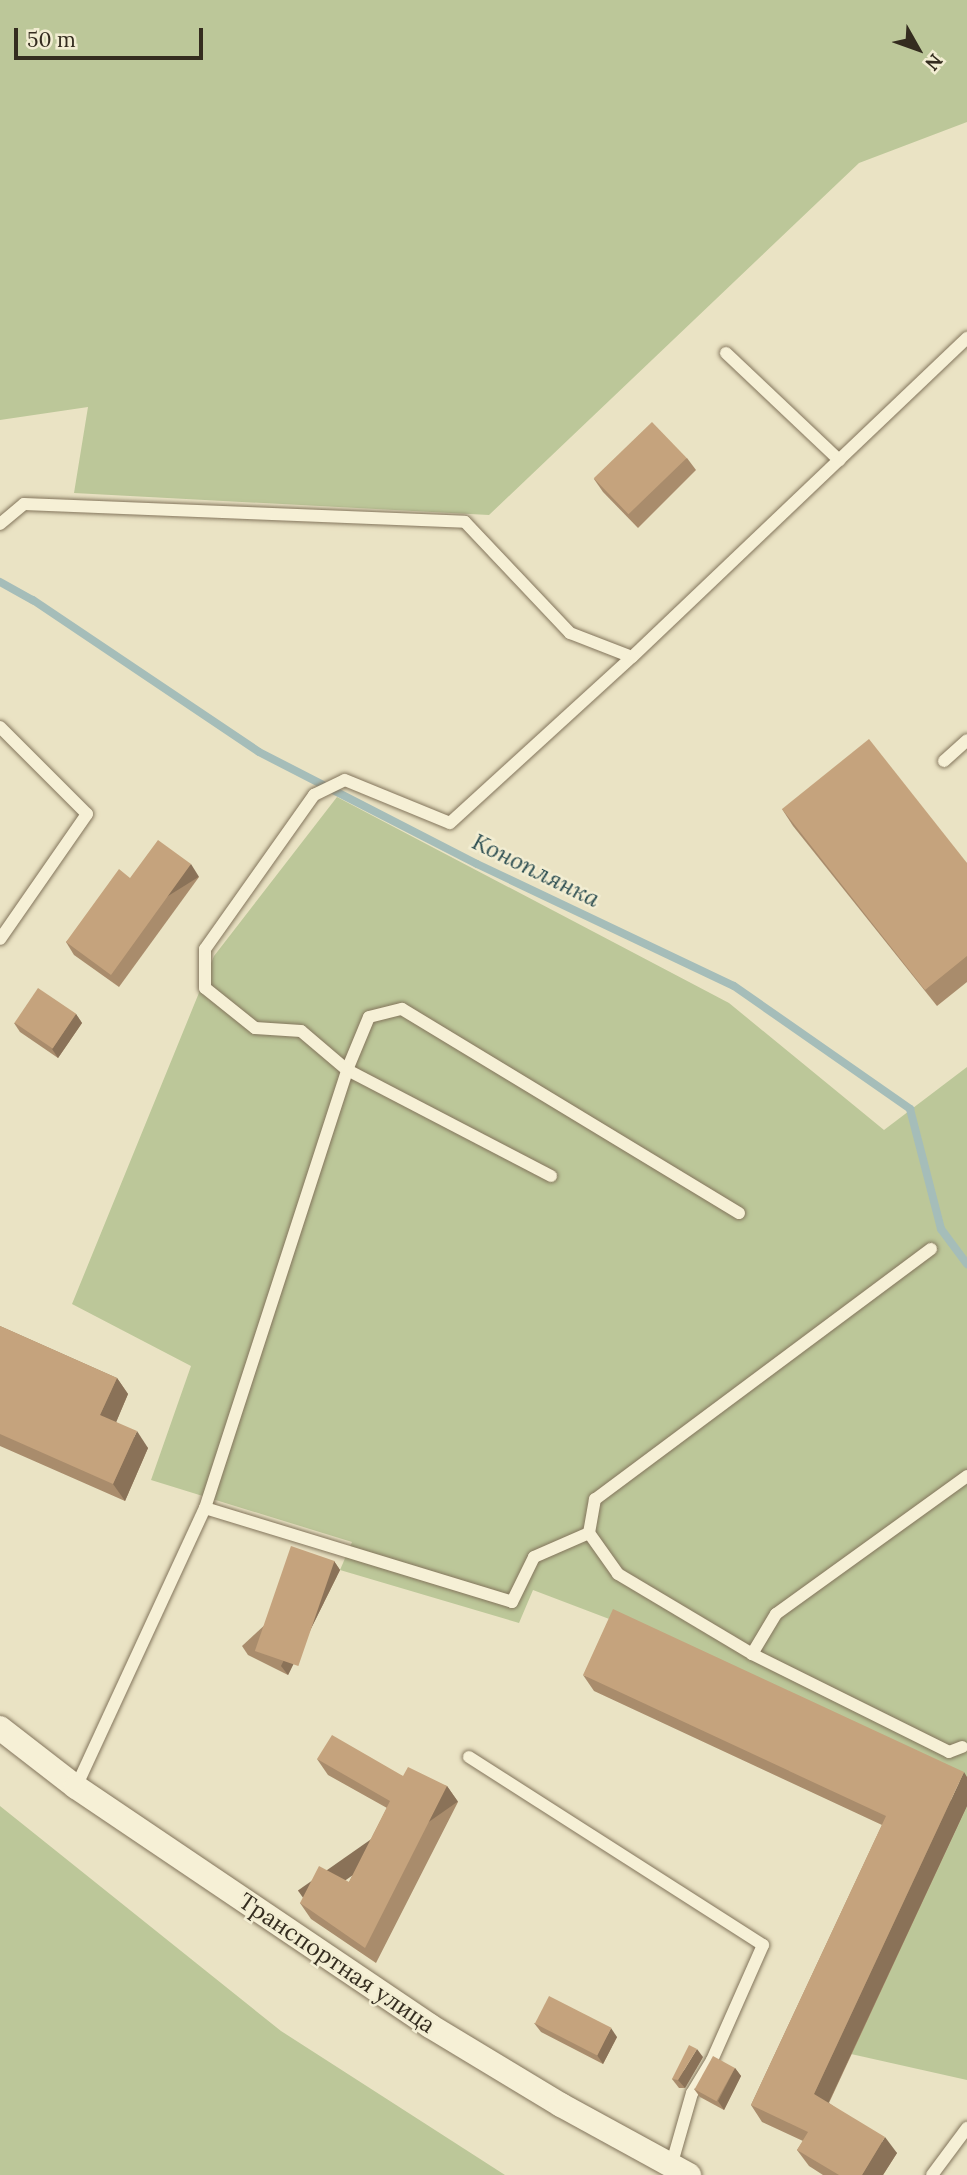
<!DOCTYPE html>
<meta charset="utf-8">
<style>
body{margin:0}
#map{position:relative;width:967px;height:2175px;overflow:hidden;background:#eae3c4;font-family:Lora,serif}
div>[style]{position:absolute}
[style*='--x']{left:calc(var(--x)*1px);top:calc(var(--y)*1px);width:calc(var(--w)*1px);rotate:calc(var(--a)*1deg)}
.green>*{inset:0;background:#bcc799}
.stream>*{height:8px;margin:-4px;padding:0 4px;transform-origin:4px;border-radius:4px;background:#a5bdb9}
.roads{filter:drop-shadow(0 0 2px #83755c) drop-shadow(0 0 2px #83755c)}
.lane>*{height:12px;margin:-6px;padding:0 6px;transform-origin:6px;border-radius:6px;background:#f6f0d6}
.street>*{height:24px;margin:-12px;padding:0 12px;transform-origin:12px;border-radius:12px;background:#f6f0d6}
.wall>*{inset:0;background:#a98c6c}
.shaded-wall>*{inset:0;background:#8a7258;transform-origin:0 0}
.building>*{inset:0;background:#c5a37d;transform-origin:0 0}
span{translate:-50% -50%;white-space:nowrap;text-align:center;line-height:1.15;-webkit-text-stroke:5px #f2edd2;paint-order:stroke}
.street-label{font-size:23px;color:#342c1f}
.water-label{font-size:24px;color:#2f5053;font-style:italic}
.north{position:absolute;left:883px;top:14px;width:70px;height:70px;-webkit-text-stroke:5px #f2edd2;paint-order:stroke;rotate:130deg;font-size:19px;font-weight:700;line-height:28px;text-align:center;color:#342c1f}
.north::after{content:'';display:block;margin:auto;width:24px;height:32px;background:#342c1f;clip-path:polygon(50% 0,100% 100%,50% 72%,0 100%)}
.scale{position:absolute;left:14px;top:28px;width:189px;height:32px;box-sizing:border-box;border:4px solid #342c1f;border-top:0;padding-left:9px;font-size:21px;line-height:24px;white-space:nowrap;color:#342c1f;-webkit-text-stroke:5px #f2edd2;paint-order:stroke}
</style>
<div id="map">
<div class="green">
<i style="clip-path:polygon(0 0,967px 0,967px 122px,859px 163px,489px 515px,74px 493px,88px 407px,0 420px)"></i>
<i style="clip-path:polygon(337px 797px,729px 1003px,884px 1130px,967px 1067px,967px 1785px,625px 1625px,533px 1590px,519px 1623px,340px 1570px,352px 1542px,151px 1480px,191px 1366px,72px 1304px,214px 956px)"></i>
<i style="clip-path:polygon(0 1806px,281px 2031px,505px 2175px,0 2175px)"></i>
<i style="clip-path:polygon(967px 1806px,967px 2080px,851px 2054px)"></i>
</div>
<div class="stream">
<i style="--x:0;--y:582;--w:38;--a:29"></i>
<i style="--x:33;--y:600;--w:272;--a:33.9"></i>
<i style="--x:259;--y:752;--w:245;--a:27.2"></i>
<i style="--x:477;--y:864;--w:284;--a:25.4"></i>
<i style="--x:734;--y:986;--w:215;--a:34.9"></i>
<i style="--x:910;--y:1109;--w:124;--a:75.5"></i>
<i style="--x:941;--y:1229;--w:44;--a:53.4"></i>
</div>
<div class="roads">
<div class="lane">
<i style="--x:726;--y:353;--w:156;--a:43.4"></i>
<i style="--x:0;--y:524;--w:31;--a:-40"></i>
<i style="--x:24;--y:504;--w:441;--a:2.3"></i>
<i style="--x:465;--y:522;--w:153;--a:46.6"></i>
<i style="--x:570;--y:633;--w:66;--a:21.2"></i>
<i style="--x:632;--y:657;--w:463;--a:-43.6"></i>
<i style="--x:0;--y:727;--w:123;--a:45"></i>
<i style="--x:87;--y:814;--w:152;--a:124.8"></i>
<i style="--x:944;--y:761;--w:31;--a:-42"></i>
<i style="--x:551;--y:1176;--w:230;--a:-152.5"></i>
<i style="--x:347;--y:1070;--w:60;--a:-139.7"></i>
<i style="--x:301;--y:1031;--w:46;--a:-176.3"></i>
<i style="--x:255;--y:1028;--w:64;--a:-141.3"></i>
<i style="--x:205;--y:988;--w:39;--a:-90"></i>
<i style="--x:205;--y:949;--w:189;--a:-54.7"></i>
<i style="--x:314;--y:795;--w:34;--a:-26"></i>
<i style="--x:345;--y:780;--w:113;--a:22.3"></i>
<i style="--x:450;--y:823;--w:246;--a:-42.4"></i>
<i style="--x:931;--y:1249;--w:419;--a:143.3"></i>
<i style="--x:595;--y:1499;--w:35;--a:100"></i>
<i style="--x:589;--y:1533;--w:50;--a:54.7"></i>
<i style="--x:618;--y:1574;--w:156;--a:30.8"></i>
<i style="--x:752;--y:1654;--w:220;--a:26.4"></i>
<i style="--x:949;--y:1752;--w:14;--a:-21"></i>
<i style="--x:205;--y:1508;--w:460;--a:-72"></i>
<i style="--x:347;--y:1070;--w:57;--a:-67.5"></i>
<i style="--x:369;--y:1017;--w:34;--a:-14"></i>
<i style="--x:402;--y:1009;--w:394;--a:31.2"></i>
<i style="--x:752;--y:1654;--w:47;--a:-59"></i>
<i style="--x:776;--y:1614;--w:236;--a:-35.8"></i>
<i style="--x:469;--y:1757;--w:349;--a:32.6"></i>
<i style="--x:763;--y:1945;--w:126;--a:113.9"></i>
<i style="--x:712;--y:2060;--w:39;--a:121"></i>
<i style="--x:692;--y:2093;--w:76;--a:106"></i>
<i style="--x:76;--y:1787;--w:307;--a:-65.2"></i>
<i style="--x:205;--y:1508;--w:321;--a:17"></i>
<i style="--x:512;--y:1602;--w:50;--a:-63.9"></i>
<i style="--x:534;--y:1557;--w:60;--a:-23.6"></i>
<i style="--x:932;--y:2175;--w:59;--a:-53.3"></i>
</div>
<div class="street">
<i style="--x:0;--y:1728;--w:96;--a:37.8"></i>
<i style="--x:76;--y:1787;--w:427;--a:34"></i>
<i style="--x:430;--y:2026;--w:153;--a:31.1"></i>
<i style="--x:561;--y:2105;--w:146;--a:28.7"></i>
</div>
</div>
<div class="wall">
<i style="clip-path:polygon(687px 458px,696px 470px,638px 528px,603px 492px,594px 479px)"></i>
<i style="clip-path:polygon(782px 809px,967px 863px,967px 982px,937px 1006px,793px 826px)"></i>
<i style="clip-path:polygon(199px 877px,119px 987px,74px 955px,66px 942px,130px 878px)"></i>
<i style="clip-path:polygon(76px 1014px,82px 1023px,58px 1058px,20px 1032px,14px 1023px)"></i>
<i style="clip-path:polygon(0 1326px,117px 1378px,128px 1394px,116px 1422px,148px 1448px,125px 1501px,0 1446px)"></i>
<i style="clip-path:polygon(334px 1561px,340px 1570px,288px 1675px,248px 1655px,242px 1646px)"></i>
<i style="clip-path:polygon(583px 1675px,967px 1806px,829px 2103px,897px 2153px,883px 2175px,823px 2175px,809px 2166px,797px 2150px,803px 2141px,762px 2122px,751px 2105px,882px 1825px,594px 1691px)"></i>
<i style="clip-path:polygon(317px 1759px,403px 1776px,447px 1786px,458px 1802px,376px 1963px,311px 1919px,300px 1903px,349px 1882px,387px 1808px,328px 1775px)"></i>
<i style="clip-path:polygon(534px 2023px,617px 2037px,603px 2064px,541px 2032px)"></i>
<i style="clip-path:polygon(703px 2057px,685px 2088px,679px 2088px,672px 2079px)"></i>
<i style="clip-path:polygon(735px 2068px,741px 2076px,724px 2110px,700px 2097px,694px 2089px)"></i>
</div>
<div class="shaded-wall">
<i style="left:191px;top:864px;width:15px;height:137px;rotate:58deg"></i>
<i style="clip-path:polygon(76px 1014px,82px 1023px,58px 1058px,52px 1049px)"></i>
<i style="clip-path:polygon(117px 1378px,128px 1394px,112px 1432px,100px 1415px)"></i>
<i style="clip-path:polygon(137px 1431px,148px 1448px,125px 1501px,113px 1484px)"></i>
<i style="clip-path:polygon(334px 1561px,340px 1570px,288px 1675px,281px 1666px)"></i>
<i style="clip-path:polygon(964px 1772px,967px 1777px,967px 1806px,825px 2110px,814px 2094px)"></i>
<i style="left:447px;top:1786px;width:19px;height:182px;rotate:55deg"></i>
<i style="clip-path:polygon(611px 2028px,617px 2037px,603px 2064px,597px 2055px)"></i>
<i style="clip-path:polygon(697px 2049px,703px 2057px,685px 2088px,678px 2080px)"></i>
<i style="clip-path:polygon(735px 2068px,741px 2076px,724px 2110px,718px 2101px)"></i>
<i style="clip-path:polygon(885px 2137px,897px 2153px,883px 2175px,862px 2175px)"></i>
</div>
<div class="building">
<i style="left:652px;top:422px;width:50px;height:81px;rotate:46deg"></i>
<i style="clip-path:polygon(869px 739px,967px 863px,967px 956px,925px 990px,782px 809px)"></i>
<i style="clip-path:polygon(158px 840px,191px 864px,111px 975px,66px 942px,119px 869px,130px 878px)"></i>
<i style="left:38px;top:988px;width:46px;height:42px;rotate:34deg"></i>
<i style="clip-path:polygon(0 1326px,117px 1378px,100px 1415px,137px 1431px,113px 1484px,0 1434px)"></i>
<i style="left:291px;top:1546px;width:46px;height:111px;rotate:19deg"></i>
<i style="clip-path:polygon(613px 1609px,964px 1772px,814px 2094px,885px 2137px,862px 2175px,839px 2175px,797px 2150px,808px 2132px,751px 2105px,886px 1816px,583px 1675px)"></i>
<i style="clip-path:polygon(332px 1735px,403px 1776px,408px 1767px,447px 1786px,365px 1948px,300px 1903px,319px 1866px,349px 1882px,390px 1801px,317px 1759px)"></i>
<i style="left:549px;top:1996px;width:70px;height:31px;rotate:27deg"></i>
<i style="clip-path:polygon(689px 2045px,697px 2049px,678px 2080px,672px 2079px)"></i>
<i style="left:713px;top:2056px;width:25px;height:38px;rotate:29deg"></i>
</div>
<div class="street-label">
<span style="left:337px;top:1963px;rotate:34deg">Транспортная улица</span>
</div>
<div class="water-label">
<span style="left:536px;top:870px;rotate:26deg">Коноплянка</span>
</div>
<div class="north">N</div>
<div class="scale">50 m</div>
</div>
